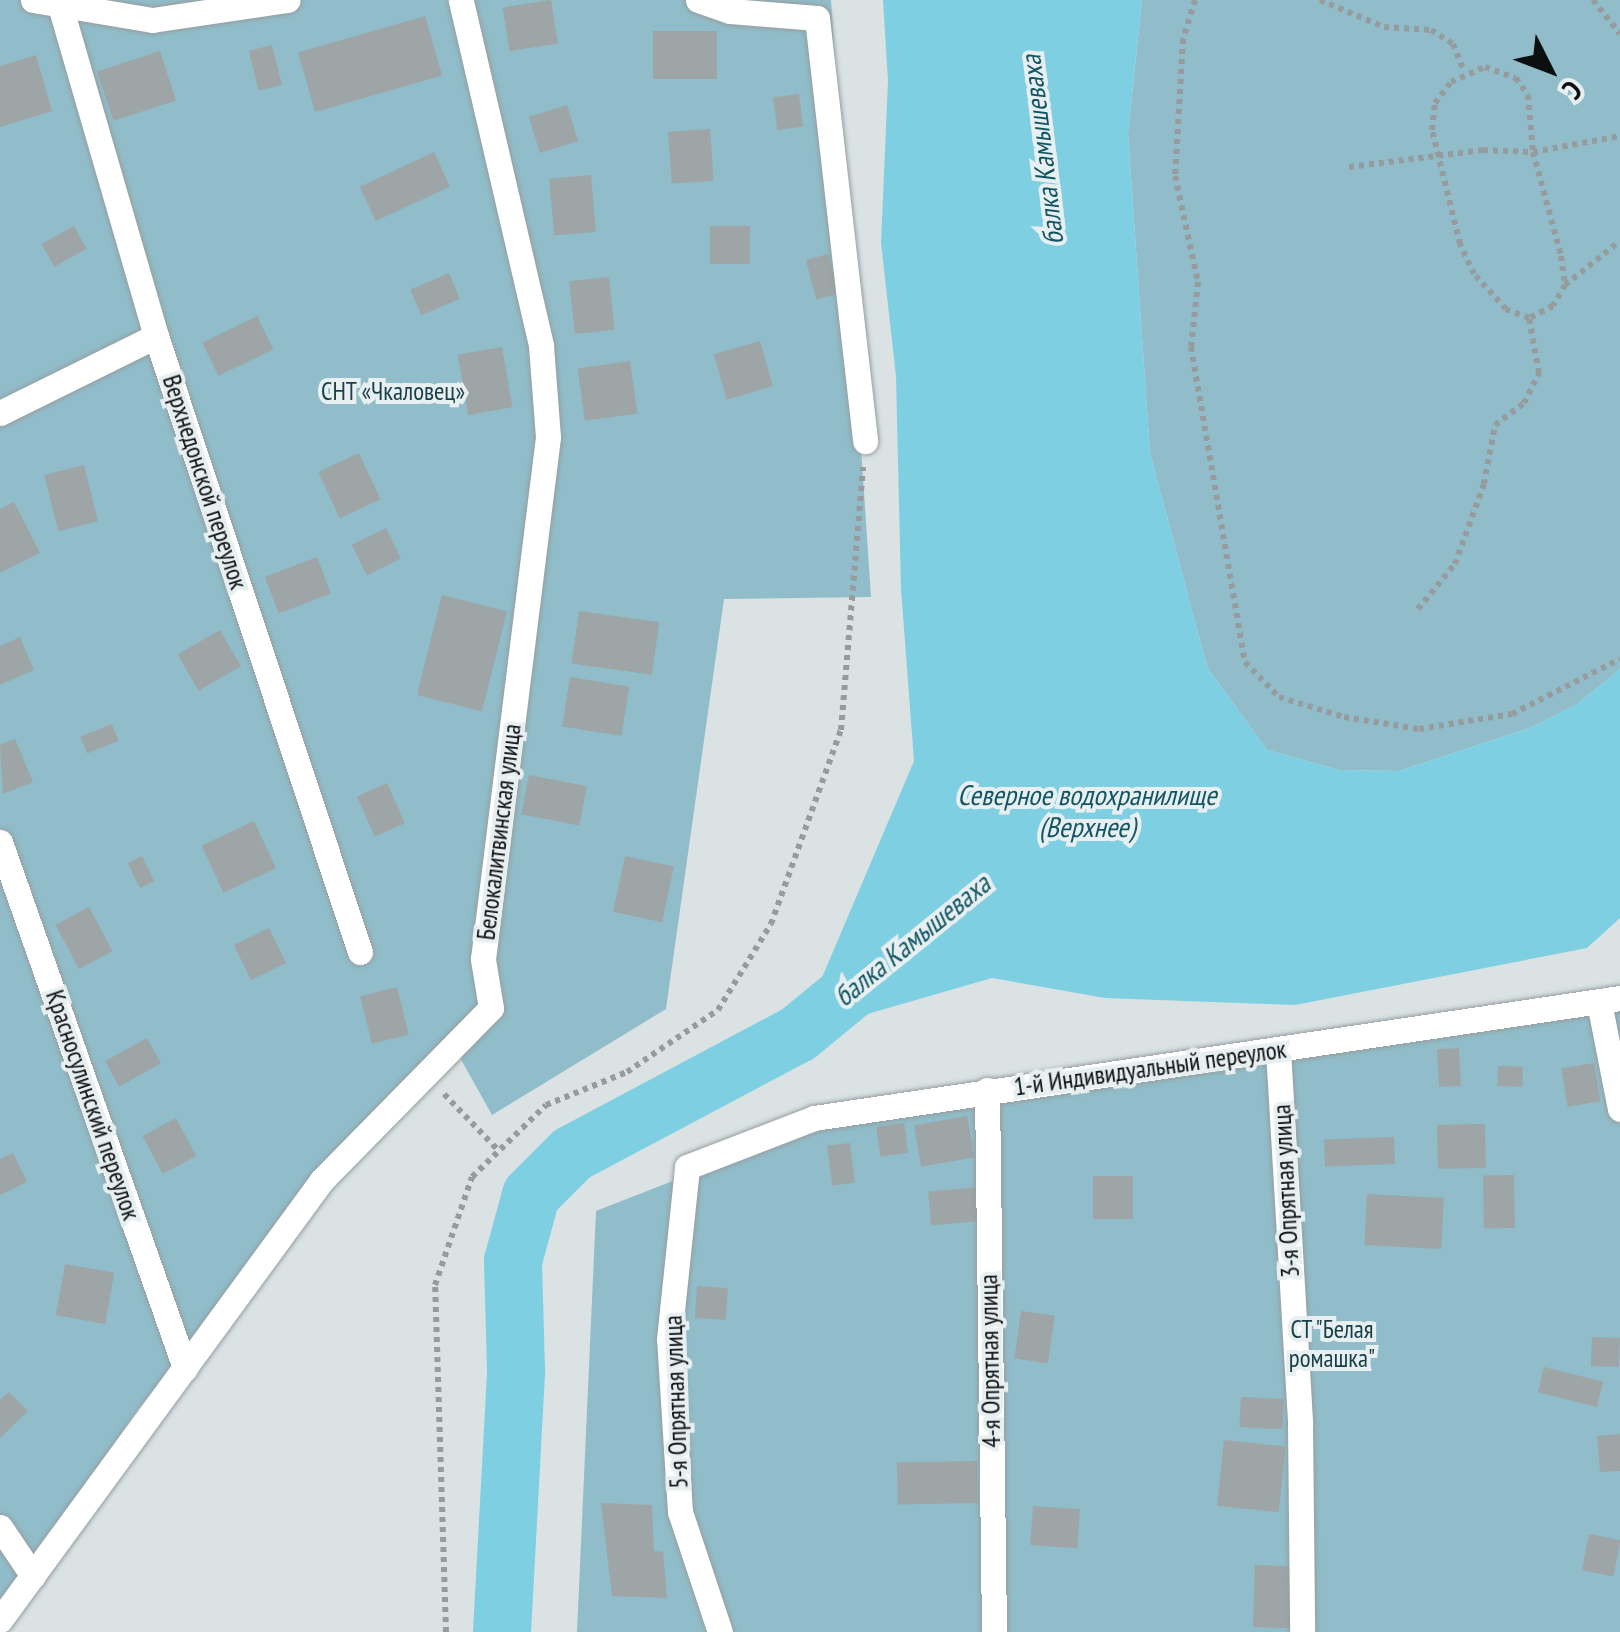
<!DOCTYPE html>
<meta charset="utf-8">
<style>
body{margin:0}
#map{position:relative;width:1620px;height:1632px;overflow:hidden;background:#dae2e4;font-family:"PT Sans Narrow",sans-serif}
div>[style]{position:absolute}
[style*='--x']{left:calc(var(--x)*1px);top:calc(var(--y)*1px);width:calc(var(--w)*1px);rotate:calc(var(--a)*1deg)}
.green>*{inset:0;background:#90bdc9}
.water>*{inset:0;background:#7fcfe3}
.river>*{height:58px;margin:-29px;padding:0 29px;transform-origin:29px;border-radius:29px;background:#7fcfe3}
.building>*{inset:0;background:#9da5a7;transform-origin:0 0}
.path>*{height:6px;margin-top:-3px;transform-origin:0;background:repeating-linear-gradient(90deg,#969c9e 0 5px,transparent 0 10px)}
.roads{filter:drop-shadow(0 0 2px #969ea0) drop-shadow(0 0 2px #969ea0)}
.minor>*{height:25px;margin:-12.5px;padding:0 12.5px;transform-origin:12.5px;border-radius:12.5px;background:#fff}
span{translate:-50% -50%;white-space:nowrap;text-align:center;line-height:1.15;-webkit-text-stroke:8px #e7eff1;paint-order:stroke}
.park-label{font-size:25px;color:#183e47}
.street-label{font-size:25px;color:#0c0f10}
.water-label{font-size:28px;color:#125665;font-style:italic}
.north{position:absolute;left:1500px;top:20px;width:100px;height:100px;-webkit-text-stroke:8px #e7eff1;paint-order:stroke;rotate:132deg;font-size:28px;font-weight:700;line-height:40px;text-align:center;color:#0c0f10}
.north::after{content:'';display:block;margin:auto;width:35px;height:45px;background:#0c0f10;clip-path:polygon(50% 0,100% 100%,50% 72%,0 100%)}
</style>
<div id="map">
<div class="green">
<i style="clip-path:polygon(0 0,831px 0,871px 597px,724px 599px,666px 1009px,492px 1115px,454px 1047px,140px 1406px,0 1606px)"></i>
<i style="clip-path:polygon(1142px 0,1620px 0,1620px 669px,1579px 703px,1532px 727px,1399px 771px,1339px 770px,1267px 750px,1207px 667px,1150px 453px,1128px 133px)"></i>
<i style="clip-path:polygon(1620px 1010px,1620px 1632px,577px 1632px,596px 1211px,816px 1125px)"></i>
</div>
<div class="water">
<i style="clip-path:polygon(883px 0,1142px 0,1128px 133px,1150px 453px,1207px 667px,1267px 750px,1339px 770px,1399px 771px,1532px 727px,1579px 703px,1620px 669px,1620px 918px,1587px 948px,1295px 1005px,1105px 998px,992px 978px,798px 1034px,914px 761px,901px 589px,896px 376px,881px 243px,888px 81px)"></i>
</div>
<div class="river">
<i style="--x:502;--y:1632;--w:262;--a:-86.9"></i>
<i style="--x:516;--y:1370;--w:109;--a:-91.6"></i>
<i style="--x:513;--y:1261;--w:68;--a:-74.7"></i>
<i style="--x:531;--y:1195;--w:58;--a:-45"></i>
<i style="--x:572;--y:1154;--w:256;--a:-28"></i>
<i style="--x:798;--y:1034;--w:80;--a:-39.4"></i>
</div>
<div class="building">
<i style="left:551px;top:0;width:44px;height:49px;rotate:81deg"></i>
<i style="left:425px;top:16px;width:62px;height:132px;rotate:74deg"></i>
<i style="left:717px;top:31px;width:48px;height:64px;rotate:90deg"></i>
<i style="left:272px;top:45px;width:41px;height:24px;rotate:76deg"></i>
<i style="left:160px;top:51px;width:52px;height:66px;rotate:72deg"></i>
<i style="clip-path:polygon(36px 55px,52px 111px,0 127px,0 66px)"></i>
<i style="left:799px;top:94px;width:33px;height:26px;rotate:83deg"></i>
<i style="left:567px;top:105px;width:38px;height:40px;rotate:73deg"></i>
<i style="left:710px;top:129px;width:52px;height:42px;rotate:86deg"></i>
<i style="left:434px;top:152px;width:38px;height:82px;rotate:65deg"></i>
<i style="left:591px;top:175px;width:57px;height:42px;rotate:85deg"></i>
<i style="left:74px;top:226px;width:26px;height:37px;rotate:61deg"></i>
<i style="left:750px;top:226px;width:38px;height:40px;rotate:90deg"></i>
<i style="left:828px;top:254px;width:41px;height:23px;rotate:75deg"></i>
<i style="left:449px;top:273px;width:28px;height:42px;rotate:67deg"></i>
<i style="left:609px;top:277px;width:53px;height:40px;rotate:84deg"></i>
<i style="left:257px;top:316px;width:37px;height:61px;rotate:64deg"></i>
<i style="left:760px;top:341px;width:47px;height:48px;rotate:74deg"></i>
<i style="left:502px;top:347px;width:61px;height:45px;rotate:80deg"></i>
<i style="left:630px;top:361px;width:53px;height:53px;rotate:82deg"></i>
<i style="left:359px;top:453px;width:51px;height:45px;rotate:65deg"></i>
<i style="left:84px;top:465px;width:58px;height:41px;rotate:76deg"></i>
<i style="clip-path:polygon(14px 502px,40px 553px,0 573px,0 509px)"></i>
<i style="left:386px;top:528px;width:34px;height:38px;rotate:64deg"></i>
<i style="left:317px;top:557px;width:39px;height:56px;rotate:69deg"></i>
<i style="left:442px;top:595px;width:67px;height:103px;rotate:14deg"></i>
<i style="left:579px;top:611px;width:81px;height:53px;rotate:8deg"></i>
<i style="left:220px;top:630px;width:42px;height:49px;rotate:60deg"></i>
<i style="clip-path:polygon(20px 637px,34px 670px,0 685px,0 646px)"></i>
<i style="left:570px;top:677px;width:60px;height:50px;rotate:9deg"></i>
<i style="left:112px;top:724px;width:18px;height:34px;rotate:68deg"></i>
<i style="clip-path:polygon(15px 739px,33px 782px,3px 794px,0 745px)"></i>
<i style="left:529px;top:775px;width:59px;height:40px;rotate:11deg"></i>
<i style="left:387px;top:783px;width:44px;height:33px;rotate:66deg"></i>
<i style="left:254px;top:821px;width:52px;height:58px;rotate:65deg"></i>
<i style="left:142px;top:856px;width:28px;height:16px;rotate:64deg"></i>
<i style="left:625px;top:856px;width:50px;height:57px;rotate:12deg"></i>
<i style="left:89px;top:907px;width:50px;height:38px;rotate:62deg"></i>
<i style="left:269px;top:928px;width:39px;height:39px;rotate:64deg"></i>
<i style="left:397px;top:987px;width:49px;height:38px;rotate:76deg"></i>
<i style="left:147px;top:1038px;width:29px;height:48px;rotate:61deg"></i>
<i style="left:1459px;top:1048px;width:38px;height:22px;rotate:87deg"></i>
<i style="left:1594px;top:1063px;width:39px;height:33px;rotate:81deg"></i>
<i style="left:1498px;top:1066px;width:25px;height:20px;rotate:2deg"></i>
<i style="left:967px;top:1116px;width:42px;height:54px;rotate:80deg"></i>
<i style="left:176px;top:1118px;width:43px;height:38px;rotate:62deg"></i>
<i style="left:904px;top:1123px;width:30px;height:28px;rotate:82deg"></i>
<i style="left:1485px;top:1124px;width:44px;height:48px;rotate:89deg"></i>
<i style="left:1394px;top:1137px;width:27px;height:70px;rotate:88deg"></i>
<i style="left:850px;top:1143px;width:40px;height:23px;rotate:83deg"></i>
<i style="clip-path:polygon(13px 1153px,27px 1182px,0 1195px,0 1159px)"></i>
<i style="left:1514px;top:1175px;width:53px;height:31px;rotate:89deg"></i>
<i style="left:1093px;top:1176px;width:40px;height:43px"></i>
<i style="left:980px;top:1187px;width:34px;height:52px;rotate:85deg"></i>
<i style="left:1367px;top:1194px;width:77px;height:51px;rotate:3deg"></i>
<i style="left:65px;top:1264px;width:50px;height:52px;rotate:10deg"></i>
<i style="left:697px;top:1286px;width:31px;height:32px;rotate:4deg"></i>
<i style="left:1021px;top:1311px;width:34px;height:48px;rotate:8deg"></i>
<i style="left:1592px;top:1337px;width:28px;height:29px;rotate:2deg"></i>
<i style="left:1544px;top:1367px;width:61px;height:26px;rotate:14deg"></i>
<i style="clip-path:polygon(9px 1392px,28px 1411px,0 1438px,0 1400px)"></i>
<i style="left:1241px;top:1397px;width:43px;height:30px;rotate:3deg"></i>
<i style="clip-path:polygon(1620px 1434px,1620px 1471px,1600px 1472px,1597px 1436px)"></i>
<i style="left:1224px;top:1440px;width:62px;height:66px;rotate:6deg"></i>
<i style="left:977px;top:1461px;width:42px;height:80px;rotate:89deg"></i>
<i style="clip-path:polygon(601px 1503px,652px 1505px,654px 1551px,663px 1552px,667px 1598px,612px 1596px)"></i>
<i style="left:1033px;top:1506px;width:47px;height:39px;rotate:4deg"></i>
<i style="left:1589px;top:1534px;width:32px;height:37px;rotate:11deg"></i>
<i style="left:1255px;top:1565px;width:38px;height:62px;rotate:2deg"></i>
</div>
<div class="path">
<i style="--x:1195;--y:0;--w:41;--a:107.1"></i>
<i style="--x:1183;--y:39;--w:137;--a:93.3"></i>
<i style="--x:1175;--y:176;--w:108;--a:77.8"></i>
<i style="--x:1198;--y:282;--w:65;--a:96.1"></i>
<i style="--x:1191;--y:347;--w:320;--a:80.3"></i>
<i style="--x:1245;--y:662;--w:49;--a:45.8"></i>
<i style="--x:1279;--y:697;--w:68;--a:17.1"></i>
<i style="--x:1344;--y:717;--w:76;--a:9.1"></i>
<i style="--x:1419;--y:729;--w:94;--a:-9.2"></i>
<i style="--x:1512;--y:714;--w:121;--a:-27"></i>
<i style="--x:1320;--y:0;--w:69;--a:22.9"></i>
<i style="--x:1384;--y:27;--w:47;--a:3.7"></i>
<i style="--x:1431;--y:30;--w:26;--a:32"></i>
<i style="--x:1453;--y:44;--w:29;--a:68"></i>
<i style="--x:1593;--y:0;--w:43;--a:51.5"></i>
<i style="--x:1485;--y:67;--w:33;--a:20"></i>
<i style="--x:1516;--y:78;--w:21;--a:55"></i>
<i style="--x:1528;--y:95;--w:57;--a:85"></i>
<i style="--x:1533;--y:152;--w:108;--a:74.9"></i>
<i style="--x:1561;--y:256;--w:29;--a:82"></i>
<i style="--x:1565;--y:285;--w:24;--a:120"></i>
<i style="--x:1553;--y:306;--w:27;--a:153"></i>
<i style="--x:1529;--y:318;--w:25;--a:-159"></i>
<i style="--x:1506;--y:309;--w:47;--a:-132.4"></i>
<i style="--x:1474;--y:274;--w:33;--a:-115"></i>
<i style="--x:1460;--y:244;--w:117;--a:-103.8"></i>
<i style="--x:1432;--y:130;--w:27;--a:-84"></i>
<i style="--x:1435;--y:103;--w:26;--a:-53"></i>
<i style="--x:1451;--y:82;--w:37;--a:-24"></i>
<i style="--x:1349;--y:167;--w:135;--a:-7.2"></i>
<i style="--x:1483;--y:150;--w:50;--a:2.3"></i>
<i style="--x:1533;--y:152;--w:88;--a:-10.4"></i>
<i style="--x:1565;--y:285;--w:70;--a:-38.7"></i>
<i style="--x:1418;--y:609;--w:58;--a:-50.6"></i>
<i style="--x:1455;--y:564;--w:85;--a:-70.1"></i>
<i style="--x:1484;--y:484;--w:60;--a:-79.4"></i>
<i style="--x:1495;--y:425;--w:36;--a:-37"></i>
<i style="--x:1524;--y:403;--w:34;--a:-63"></i>
<i style="--x:1539;--y:373;--w:56;--a:-100.3"></i>
<i style="--x:444;--y:1094;--w:79;--a:46"></i>
<i style="--x:446;--y:1632;--w:347;--a:-91.8"></i>
<i style="--x:435;--y:1285;--w:114;--a:-71.1"></i>
<i style="--x:472;--y:1177;--w:103;--a:-44.2"></i>
<i style="--x:546;--y:1105;--w:87;--a:-22.2"></i>
<i style="--x:627;--y:1072;--w:110;--a:-34.3"></i>
<i style="--x:718;--y:1010;--w:101;--a:-58.4"></i>
<i style="--x:771;--y:924;--w:206;--a:-70.2"></i>
<i style="--x:841;--y:730;--w:264;--a:-85.2"></i>
</div>
<div class="roads">
<div class="minor">
<i style="--x:33;--y:0;--w:121;--a:9.5"></i>
<i style="--x:152;--y:20;--w:137;--a:-8.4"></i>
<i style="--x:698;--y:0;--w:34;--a:19"></i>
<i style="--x:730;--y:11;--w:87;--a:4.6"></i>
<i style="--x:817;--y:18;--w:426;--a:83.5"></i>
<i style="--x:61;--y:9;--w:341;--a:73.8"></i>
<i style="--x:156;--y:336;--w:649;--a:71.68"></i>
<i style="--x:0;--y:413;--w:174;--a:-26.3"></i>
<i style="--x:0;--y:842;--w:558;--a:70.62"></i>
<i style="--x:1599;--y:1002;--w:109;--a:78.9"></i>
<i style="--x:1278;--y:1050;--w:375;--a:86.6"></i>
<i style="--x:1300;--y:1424;--w:208;--a:89.4"></i>
<i style="--x:987;--y:1090;--w:542;--a:89.26"></i>
<i style="--x:0;--y:1527;--w:59;--a:56"></i>
<i style="--x:0;--y:1620;--w:545;--a:-53.8"></i>
<i style="--x:322;--y:1180;--w:241;--a:-45.5"></i>
<i style="--x:491;--y:1008;--w:50;--a:-99.3"></i>
<i style="--x:483;--y:959;--w:526;--a:-82.9"></i>
<i style="--x:548;--y:437;--w:92;--a:-94.4"></i>
<i style="--x:541;--y:345;--w:354;--a:-103.1"></i>
<i style="--x:720;--y:1632;--w:126;--a:-108.4"></i>
<i style="--x:680;--y:1512;--w:173;--a:-93.6"></i>
<i style="--x:669;--y:1339;--w:173;--a:-84"></i>
<i style="--x:687;--y:1167;--w:136;--a:-21.1"></i>
<i style="--x:814;--y:1118;--w:815;--a:-8.47"></i>
</div>
</div>
<div class="park-label">
<span style="left:393px;top:391px">СНТ «Чкаловец»</span>
<span style="left:1332px;top:1344px">СТ "Белая<br>ромашка"</span>
</div>
<div class="street-label">
<span style="left:205px;top:482px;rotate:72deg">Верхнедонской переулок</span>
<span style="left:499px;top:832px;rotate:-83deg">Белокалитвинская улица</span>
<span style="left:1150px;top:1068px;rotate:-8deg">1-й Индивидуальный переулок</span>
<span style="left:93px;top:1105px;rotate:71deg">Красносулинский переулок</span>
<span style="left:1286px;top:1191px;rotate:-93deg">3-я Опрятная улица</span>
<span style="left:990px;top:1361px;rotate:-91deg">4-я Опрятная улица</span>
<span style="left:676px;top:1402px;rotate:-92deg">5-я Опрятная улица</span>
</div>
<div class="water-label">
<span style="left:1042px;top:150px;rotate:-97deg">балка Камышеваха</span>
<span style="left:1087px;top:811px">Северное водохранилище<br>(Верхнее)</span>
<span style="left:912px;top:940px;rotate:-39deg">балка Камышеваха</span>
</div>
<div class="north">С</div>
</div>
